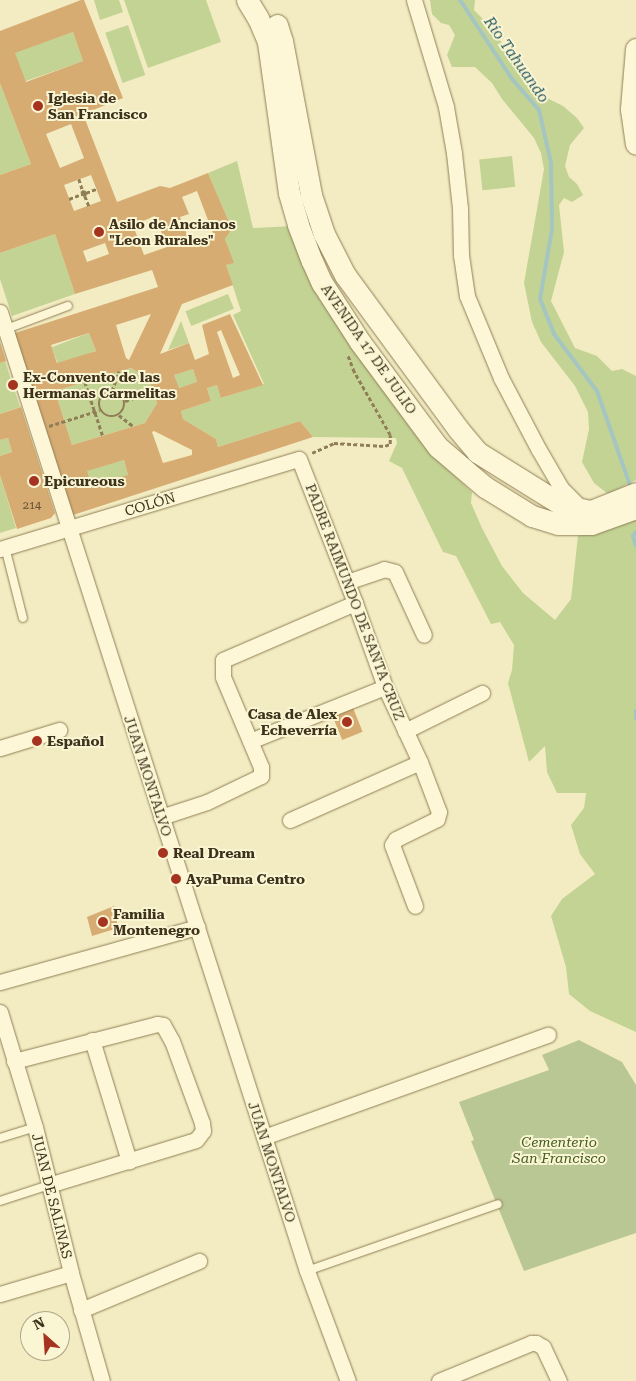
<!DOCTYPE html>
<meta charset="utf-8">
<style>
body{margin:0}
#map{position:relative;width:636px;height:1381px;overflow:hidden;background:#f3ecc2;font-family:"Roboto Serif",serif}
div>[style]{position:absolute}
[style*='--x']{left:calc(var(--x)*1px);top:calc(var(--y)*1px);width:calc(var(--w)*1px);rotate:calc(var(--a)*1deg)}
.green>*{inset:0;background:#c2d394;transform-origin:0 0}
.cemetery>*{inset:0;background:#b9c794}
.stream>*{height:4px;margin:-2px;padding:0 2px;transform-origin:2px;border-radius:2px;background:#a5c5c1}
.building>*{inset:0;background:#d6ac73;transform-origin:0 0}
.path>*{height:2.5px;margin-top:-1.25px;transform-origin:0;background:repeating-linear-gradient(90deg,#907e56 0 4px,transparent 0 6.5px)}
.path>.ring{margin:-1.25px;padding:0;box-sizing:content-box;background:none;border:2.5px solid #907e56;border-radius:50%}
.roads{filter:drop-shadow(0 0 1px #907e56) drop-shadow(0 0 1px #907e56)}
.service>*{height:8px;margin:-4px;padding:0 4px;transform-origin:4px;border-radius:4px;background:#fdf7d7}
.minor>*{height:15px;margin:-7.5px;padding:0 7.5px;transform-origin:7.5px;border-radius:7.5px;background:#fdf7d7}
.secondary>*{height:21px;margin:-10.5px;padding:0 10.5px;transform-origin:10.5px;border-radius:10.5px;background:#fdf7d7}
.dots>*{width:14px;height:14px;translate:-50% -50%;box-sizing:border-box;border:2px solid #faf5d3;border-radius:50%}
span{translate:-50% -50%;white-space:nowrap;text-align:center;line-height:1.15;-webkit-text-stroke:4px #faf5d3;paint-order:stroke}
.number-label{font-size:11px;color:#645032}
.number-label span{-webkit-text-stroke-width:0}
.poi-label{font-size:14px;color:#3e321c;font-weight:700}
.left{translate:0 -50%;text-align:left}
.right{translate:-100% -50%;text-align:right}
.street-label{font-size:14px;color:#3e321c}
.park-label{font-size:14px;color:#445d20;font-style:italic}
.water-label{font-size:15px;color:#2a5a5f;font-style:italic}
.north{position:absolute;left:20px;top:1311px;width:50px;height:50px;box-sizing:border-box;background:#faf5d3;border:1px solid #afa78a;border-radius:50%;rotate:334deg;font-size:14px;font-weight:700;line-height:20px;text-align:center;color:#3e321c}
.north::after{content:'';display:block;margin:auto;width:18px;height:22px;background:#a6331f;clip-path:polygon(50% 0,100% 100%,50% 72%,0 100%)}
</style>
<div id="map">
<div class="green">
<i style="clip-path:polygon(94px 0,119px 0,123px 12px,100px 20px)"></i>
<i style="clip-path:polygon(124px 0,206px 0,221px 42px,148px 68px)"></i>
<i style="clip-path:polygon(430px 0,475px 0,474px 10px,489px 25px,539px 94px,563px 106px,577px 118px,584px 128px,570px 145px,565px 166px,569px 177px,577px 184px,583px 195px,572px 202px,564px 198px,559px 205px,564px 252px,551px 301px,575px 348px,597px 356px,612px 371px,622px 369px,636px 376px,636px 480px,608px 494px,594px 483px,582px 462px,589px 429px,588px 412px,575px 386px,541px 342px,532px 322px,524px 283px,544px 169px,541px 153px,534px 138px,502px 99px,492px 83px,475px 67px,452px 67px,447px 55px,455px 35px,449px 25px,441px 23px,432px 14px)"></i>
<i style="left:128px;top:25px;width:53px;height:24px;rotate:71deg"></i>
<i style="left:73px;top:32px;width:31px;height:62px;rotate:71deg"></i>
<i style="clip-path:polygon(0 83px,31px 164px,0 175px)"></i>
<i style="left:512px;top:156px;width:31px;height:33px;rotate:84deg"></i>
<i style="clip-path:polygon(237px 161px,253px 228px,293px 226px,425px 443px,442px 464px,472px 492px,471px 503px,482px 528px,502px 566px,523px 593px,555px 620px,571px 599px,578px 536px,636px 520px,636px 1032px,590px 1011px,569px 994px,566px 967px,551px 916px,562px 899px,595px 874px,580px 854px,571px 825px,584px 808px,586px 793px,557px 793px,547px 772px,545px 746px,529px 762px,508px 683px,512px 670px,514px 645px,500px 622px,491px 624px,456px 556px,443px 552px,402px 468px,389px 461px,397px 443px,396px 438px,313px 437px,300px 421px,218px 447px,216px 439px,183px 419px,181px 411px,211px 401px,207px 388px,217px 385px,222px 398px,264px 384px,233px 315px,241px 311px,226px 265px,233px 263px,225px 239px,232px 229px,208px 173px)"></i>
<i style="clip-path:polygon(55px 234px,75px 294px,12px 316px,0 279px,0 253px)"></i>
<i style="left:228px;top:294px;width:16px;height:46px;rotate:68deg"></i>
<i style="clip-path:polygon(181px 321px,189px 343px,168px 350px)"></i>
<i style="left:89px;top:333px;width:19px;height:40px;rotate:69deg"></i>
<i style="clip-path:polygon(5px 361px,20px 407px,0 414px,0 363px)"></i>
<i style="clip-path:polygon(131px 368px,149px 379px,157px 403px,145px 423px,72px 445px,55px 391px)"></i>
<i style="left:193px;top:369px;width:14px;height:20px;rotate:73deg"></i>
<i style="clip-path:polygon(8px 438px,12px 452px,0 456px,0 440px)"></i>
<i style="left:124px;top:460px;width:16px;height:39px;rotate:75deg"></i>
<i style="clip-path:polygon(0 475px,16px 528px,0 533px)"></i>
</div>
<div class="cemetery">
<i style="clip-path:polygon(579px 1040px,622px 1062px,636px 1085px,636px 1233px,524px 1271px,471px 1141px,474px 1140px,459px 1102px,549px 1070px,542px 1055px)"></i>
</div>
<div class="stream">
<i style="--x:460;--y:0;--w:95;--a:56.6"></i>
<i style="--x:512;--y:79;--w:41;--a:48.9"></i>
<i style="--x:539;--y:110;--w:54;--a:77.2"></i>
<i style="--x:551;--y:163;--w:66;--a:89.1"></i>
<i style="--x:552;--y:229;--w:71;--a:99.7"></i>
<i style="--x:540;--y:299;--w:38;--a:68"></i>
<i style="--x:554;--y:334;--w:71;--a:53"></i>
<i style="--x:597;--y:391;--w:103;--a:70.7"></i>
<i style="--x:636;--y:532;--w:5;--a:127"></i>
<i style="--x:633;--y:536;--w:10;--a:73"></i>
<i style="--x:636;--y:711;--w:7;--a:90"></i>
</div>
<div class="building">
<i style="clip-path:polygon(evenodd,81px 0,84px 0,123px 98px,83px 114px,117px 202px,160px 186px,170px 188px,208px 173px,232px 229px,225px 239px,234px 263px,226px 265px,233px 285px,182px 304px,160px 354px,189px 343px,195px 360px,209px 354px,202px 325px,230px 314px,263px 385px,221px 398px,217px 385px,207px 388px,211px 401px,181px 411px,183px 419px,216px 439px,218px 447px,300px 421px,313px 437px,70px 516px,12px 334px,158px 287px,152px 270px,75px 294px,55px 234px,0 253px,0 175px,31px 164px,0 83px,0 31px,81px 0,73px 32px,83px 61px,26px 82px,15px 53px,73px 32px,81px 0,71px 124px,84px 158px,60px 168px,46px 134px,71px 124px,81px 0,91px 175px,101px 201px,74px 211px,64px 185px,91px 175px,81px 0,197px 191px,214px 236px,191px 245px,180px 217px,189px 214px,182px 197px,197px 191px,81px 0,155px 216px,167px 247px,144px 255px,133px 225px,155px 216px,81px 0,105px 243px,109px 254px,87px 262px,83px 251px,105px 243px,81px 0,151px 314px,129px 360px,126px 358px,116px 325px,151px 314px,81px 0,221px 330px,240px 375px,233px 378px,217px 332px,221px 330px,81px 0,89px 333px,96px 351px,57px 363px,51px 345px,89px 333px,81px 0,131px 368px,149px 379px,157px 403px,145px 423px,72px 445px,55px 391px,131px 368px,81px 0,193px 369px,197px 382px,179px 388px,174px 375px,193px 369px,81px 0,154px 431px,192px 450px,192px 455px,163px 463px,152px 432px,154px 431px,81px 0,124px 460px,128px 475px,92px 486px,87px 471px,124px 460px)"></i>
<i style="clip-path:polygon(0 342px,6px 361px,0 363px)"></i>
<i style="clip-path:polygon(21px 407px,55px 513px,51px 518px,17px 529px,0 475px,0 456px,12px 452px,8px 438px,0 440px,0 414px)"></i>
<i style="left:351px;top:703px;width:31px;height:22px;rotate:68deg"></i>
<i style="clip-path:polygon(114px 906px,118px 928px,92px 936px,87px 917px)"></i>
</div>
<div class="path">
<i style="--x:79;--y:179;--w:13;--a:72"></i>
<i style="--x:82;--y:191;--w:4;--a:14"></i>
<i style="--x:86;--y:192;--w:4;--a:104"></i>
<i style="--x:85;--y:196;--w:4;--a:-146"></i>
<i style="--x:82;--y:194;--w:3;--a:-90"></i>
<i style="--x:86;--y:193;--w:11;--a:-22"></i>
<i style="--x:85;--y:196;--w:11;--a:68"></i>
<i style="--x:69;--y:199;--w:14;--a:-21"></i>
<i style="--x:85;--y:382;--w:57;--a:71.6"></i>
<i class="ring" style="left:99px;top:391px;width:23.5px;height:23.5px"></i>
<i style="--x:112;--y:391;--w:21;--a:-71"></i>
<i style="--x:125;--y:401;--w:30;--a:-20"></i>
<i style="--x:119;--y:415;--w:18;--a:38"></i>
<i style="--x:49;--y:426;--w:53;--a:-17.4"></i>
<i style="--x:312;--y:453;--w:24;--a:-24"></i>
<i style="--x:334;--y:443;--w:51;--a:3.4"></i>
<i style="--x:385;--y:446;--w:5;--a:-22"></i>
<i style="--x:390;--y:444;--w:9;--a:-90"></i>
<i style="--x:390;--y:435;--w:73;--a:-119.7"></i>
<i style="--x:354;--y:372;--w:19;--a:-111"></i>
</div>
<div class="roads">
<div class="service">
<i style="--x:6;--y:329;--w:66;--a:-20.4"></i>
<i style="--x:5;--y:547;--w:73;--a:75.8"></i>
<i style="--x:0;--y:1138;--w:37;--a:-17"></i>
<i style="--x:0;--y:1201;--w:52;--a:-18.1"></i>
<i style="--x:307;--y:1271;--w:202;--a:-19.3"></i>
</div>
<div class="minor">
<i style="--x:414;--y:0;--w:112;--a:73.3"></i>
<i style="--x:446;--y:107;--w:47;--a:80.1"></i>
<i style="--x:454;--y:153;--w:55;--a:83.8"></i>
<i style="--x:460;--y:208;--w:47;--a:88.8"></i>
<i style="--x:461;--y:255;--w:41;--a:81.7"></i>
<i style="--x:467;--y:296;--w:89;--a:67.5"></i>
<i style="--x:501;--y:378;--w:81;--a:62.2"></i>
<i style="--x:539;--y:450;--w:44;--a:59.9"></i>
<i style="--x:561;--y:488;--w:30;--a:45"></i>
<i style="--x:0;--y:312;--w:1007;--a:72.25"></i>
<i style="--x:307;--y:1271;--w:117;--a:69.6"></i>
<i style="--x:0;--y:549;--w:312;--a:-16.8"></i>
<i style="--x:299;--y:459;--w:155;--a:68.7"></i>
<i style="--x:355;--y:603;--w:89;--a:70.3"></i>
<i style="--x:385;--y:687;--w:83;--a:65"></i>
<i style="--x:420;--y:762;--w:53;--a:69.2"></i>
<i style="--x:439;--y:812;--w:7;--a:106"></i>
<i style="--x:437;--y:819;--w:46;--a:154"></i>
<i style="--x:396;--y:839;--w:7;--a:124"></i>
<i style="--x:392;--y:845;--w:65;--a:69.3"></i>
<i style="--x:347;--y:582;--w:39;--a:-19"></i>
<i style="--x:384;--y:569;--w:11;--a:15"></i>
<i style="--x:395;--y:572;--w:69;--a:65.3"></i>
<i style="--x:405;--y:731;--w:86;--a:-26.3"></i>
<i style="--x:250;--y:741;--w:145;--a:-21.8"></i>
<i style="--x:0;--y:748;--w:62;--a:-17"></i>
<i style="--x:161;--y:817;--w:48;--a:-18.1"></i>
<i style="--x:207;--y:802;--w:60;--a:-25.7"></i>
<i style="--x:261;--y:776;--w:9;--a:-90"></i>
<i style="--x:261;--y:767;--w:98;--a:-112.9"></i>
<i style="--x:223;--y:677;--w:17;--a:-90"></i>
<i style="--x:223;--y:660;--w:144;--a:-23.4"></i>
<i style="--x:290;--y:820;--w:142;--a:-24"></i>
<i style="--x:0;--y:982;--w:205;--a:-15.6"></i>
<i style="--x:0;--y:1012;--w:120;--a:73.1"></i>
<i style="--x:35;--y:1127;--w:150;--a:76.1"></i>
<i style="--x:71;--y:1273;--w:112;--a:74"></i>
<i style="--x:92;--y:1040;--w:127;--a:73"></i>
<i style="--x:14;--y:1061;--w:148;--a:-14.5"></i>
<i style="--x:157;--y:1024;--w:6;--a:9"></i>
<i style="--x:163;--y:1025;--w:18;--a:61"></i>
<i style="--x:172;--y:1041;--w:87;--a:69.9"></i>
<i style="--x:202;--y:1123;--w:8;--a:83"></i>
<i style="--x:203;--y:1131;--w:11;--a:128"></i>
<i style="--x:196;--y:1140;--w:154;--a:163"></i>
<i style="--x:264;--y:1137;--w:302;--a:-19.8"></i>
<i style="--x:0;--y:1294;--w:74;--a:-16.5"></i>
<i style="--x:81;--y:1310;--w:128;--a:-22.6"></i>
<i style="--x:439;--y:1381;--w:100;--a:-22.4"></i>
<i style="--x:531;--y:1343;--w:5;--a:0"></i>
<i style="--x:536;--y:1343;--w:8;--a:30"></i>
<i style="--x:543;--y:1347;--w:38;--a:65"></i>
</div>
<div class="secondary">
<i style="--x:247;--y:0;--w:21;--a:59"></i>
<i style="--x:258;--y:18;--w:26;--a:67"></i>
<i style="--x:268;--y:42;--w:152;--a:82.1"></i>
<i style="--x:289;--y:193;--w:33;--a:74"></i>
<i style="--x:298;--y:225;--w:39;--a:69"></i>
<i style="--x:312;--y:261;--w:24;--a:66"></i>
<i style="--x:322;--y:283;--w:70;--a:57.2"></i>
<i style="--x:360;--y:342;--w:131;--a:53.4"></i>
<i style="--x:438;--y:447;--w:62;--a:40.4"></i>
<i style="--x:485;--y:487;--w:55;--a:31.7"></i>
<i style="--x:532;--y:516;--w:27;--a:17"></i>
<i style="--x:558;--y:524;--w:33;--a:0"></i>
<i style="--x:591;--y:524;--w:48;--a:-19.6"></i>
<i style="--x:277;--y:25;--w:17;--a:73"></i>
<i style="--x:282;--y:41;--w:157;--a:79.3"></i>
<i style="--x:311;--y:195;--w:41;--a:71.6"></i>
<i style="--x:324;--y:234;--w:46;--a:62.9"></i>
<i style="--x:345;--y:275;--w:191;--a:53.7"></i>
<i style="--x:458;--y:429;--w:30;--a:50"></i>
<i style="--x:477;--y:452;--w:100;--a:31.9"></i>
<i style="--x:562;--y:505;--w:30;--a:12"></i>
<i style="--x:591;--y:511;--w:48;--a:-21.8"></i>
<i style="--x:636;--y:49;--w:60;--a:94.8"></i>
<i style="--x:631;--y:109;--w:35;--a:82"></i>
</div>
</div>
<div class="dots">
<i style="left:38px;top:106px;background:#a6331f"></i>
<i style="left:99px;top:232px;background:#a6331f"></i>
<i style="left:13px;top:385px;background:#a6331f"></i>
<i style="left:34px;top:481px;background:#a6331f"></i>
<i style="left:347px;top:722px;background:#a6331f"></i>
<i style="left:37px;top:741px;background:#a6331f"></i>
<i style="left:163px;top:853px;background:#a6331f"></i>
<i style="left:176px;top:879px;background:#a6331f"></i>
<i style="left:103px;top:922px;background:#a6331f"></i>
</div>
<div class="number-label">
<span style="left:32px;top:506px">214</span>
</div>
<div class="poi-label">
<span class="left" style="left:48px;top:106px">Iglesia de<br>San Francisco</span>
<span class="left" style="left:109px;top:232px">Asilo de Ancianos<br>"Leon Rurales"</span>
<span class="left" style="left:23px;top:385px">Ex-Convento de las<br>Hermanas Carmelitas</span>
<span class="left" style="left:44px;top:481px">Epicureous</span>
<span class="right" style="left:337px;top:722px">Casa de Alex<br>Echeverría</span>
<span class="left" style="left:47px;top:741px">Español</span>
<span class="left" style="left:173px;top:853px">Real Dream</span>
<span class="left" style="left:186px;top:879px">AyaPuma Centro</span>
<span class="left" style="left:113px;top:922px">Familia<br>Montenegro</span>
</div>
<div class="street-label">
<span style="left:369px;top:349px;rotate:55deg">AVENIDA 17 DE JULIO</span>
<span style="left:150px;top:504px;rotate:-17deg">COLÓN</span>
<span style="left:355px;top:602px;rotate:69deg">PADRE RAIMUNDO DE SANTA CRUZ</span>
<span style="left:148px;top:776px;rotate:72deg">JUAN MONTALVO</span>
<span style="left:272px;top:1162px;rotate:72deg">JUAN MONTALVO</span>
<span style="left:52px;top:1196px;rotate:76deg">JUAN DE SALINAS</span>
</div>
<div class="park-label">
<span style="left:559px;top:1150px">Cementerio<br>San Francisco</span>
</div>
<div class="water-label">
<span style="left:516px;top:60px;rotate:55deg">Río Tahuando</span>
</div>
<div class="north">N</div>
</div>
